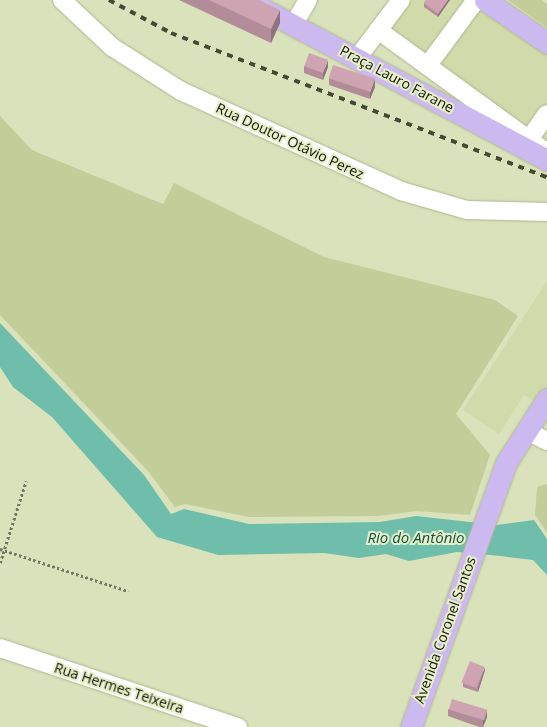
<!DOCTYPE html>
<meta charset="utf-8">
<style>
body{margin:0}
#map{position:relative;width:547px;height:727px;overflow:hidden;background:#d9e2bb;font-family:"Open Sans",sans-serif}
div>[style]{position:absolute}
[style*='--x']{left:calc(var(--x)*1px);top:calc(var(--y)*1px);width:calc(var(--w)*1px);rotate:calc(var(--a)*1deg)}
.built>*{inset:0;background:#d0daab}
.green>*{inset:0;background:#c2cd99}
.water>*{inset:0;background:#6fbdab}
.path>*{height:2.5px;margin-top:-1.25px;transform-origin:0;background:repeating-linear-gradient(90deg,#73785e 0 2.5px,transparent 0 5px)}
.roads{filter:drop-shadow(0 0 1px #aeb791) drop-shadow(0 0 1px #aeb791)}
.minor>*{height:18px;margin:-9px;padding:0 9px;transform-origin:9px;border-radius:9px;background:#fff}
.major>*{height:21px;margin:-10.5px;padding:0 10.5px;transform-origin:10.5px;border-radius:10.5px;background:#cbb9f0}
.rail>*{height:4px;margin-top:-2px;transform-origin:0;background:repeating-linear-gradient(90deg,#444834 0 6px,transparent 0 12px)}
.wall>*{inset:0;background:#b28d99}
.shaded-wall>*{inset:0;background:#91737d}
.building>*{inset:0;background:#cfa4b2;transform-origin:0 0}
span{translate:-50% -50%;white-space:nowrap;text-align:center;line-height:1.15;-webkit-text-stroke:4px #e6efc7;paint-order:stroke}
.street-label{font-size:14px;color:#101205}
.water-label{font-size:15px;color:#105247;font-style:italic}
</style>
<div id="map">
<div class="built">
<i style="clip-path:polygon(392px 0,473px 0,547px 51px,547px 141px,376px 22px)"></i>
<i style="clip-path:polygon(547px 281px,547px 409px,524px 395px,499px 434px,463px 410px)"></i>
</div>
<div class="green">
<i style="clip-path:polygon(508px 0,542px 0,547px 4px,547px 28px)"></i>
<i style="clip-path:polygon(0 116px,32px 150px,163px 204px,174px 183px,324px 257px,495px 300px,518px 316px,456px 414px,490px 455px,470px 515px,416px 511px,379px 516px,249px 517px,185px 504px,175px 507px,148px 471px,0 315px)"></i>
<i style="clip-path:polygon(547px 484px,547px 533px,535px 515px,537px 487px)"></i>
</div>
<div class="water">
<i style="clip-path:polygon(0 323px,144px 475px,171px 514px,184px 509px,249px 524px,380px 522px,416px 516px,497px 525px,534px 520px,547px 539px,547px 575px,533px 560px,501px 556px,457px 552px,409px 561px,386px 554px,359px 558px,324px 553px,218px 555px,157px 537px,52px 417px,13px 387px,0 367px)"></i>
</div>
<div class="path">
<i style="--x:0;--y:549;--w:135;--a:18.2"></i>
<i style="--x:0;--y:563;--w:86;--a:-72.4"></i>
</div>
<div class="roads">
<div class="minor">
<i style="--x:62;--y:0;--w:69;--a:43.2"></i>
<i style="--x:112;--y:47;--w:82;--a:32.5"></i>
<i style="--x:181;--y:91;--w:242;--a:24.4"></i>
<i style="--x:401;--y:191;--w:69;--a:16.1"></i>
<i style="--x:467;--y:210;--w:80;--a:1.4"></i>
<i style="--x:294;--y:24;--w:28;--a:-60"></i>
<i style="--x:378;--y:30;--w:209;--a:36"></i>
<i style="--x:358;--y:57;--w:71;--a:-53"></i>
<i style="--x:428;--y:65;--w:81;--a:-53.6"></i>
<i style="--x:530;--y:138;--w:29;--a:-55"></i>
<i style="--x:527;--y:431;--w:22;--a:27"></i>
<i style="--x:0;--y:648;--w:251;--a:18.4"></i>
</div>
<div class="major">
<i style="--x:246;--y:0;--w:341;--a:28"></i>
<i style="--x:485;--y:0;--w:75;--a:34.7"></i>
<i style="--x:411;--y:727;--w:281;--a:-70.2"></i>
<i style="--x:506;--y:463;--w:76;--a:-57.4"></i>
</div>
</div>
<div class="rail">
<i style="--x:109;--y:0;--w:70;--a:28"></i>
<i style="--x:171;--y:33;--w:403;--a:21"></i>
</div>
<div class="wall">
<i style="clip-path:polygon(179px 0,259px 0,280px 23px,271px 43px)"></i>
<i style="clip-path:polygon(426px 0,450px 0,438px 17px,424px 7px,424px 3px)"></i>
<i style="clip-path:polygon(304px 66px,328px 67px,323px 80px,304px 73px)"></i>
<i style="clip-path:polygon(329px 78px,375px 87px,370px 99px,329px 85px)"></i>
<i style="clip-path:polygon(485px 670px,478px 692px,463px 687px,463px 683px)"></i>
<i style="clip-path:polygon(448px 709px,487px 717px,483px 727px,479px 727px,448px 716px)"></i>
</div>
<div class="shaded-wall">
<i style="clip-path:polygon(448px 0,450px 0,438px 17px,438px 14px)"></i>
<i style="clip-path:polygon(280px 10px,280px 23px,271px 43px,271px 29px)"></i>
<i style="clip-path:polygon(328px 60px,328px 67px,323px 80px,323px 73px)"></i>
<i style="clip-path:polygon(375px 79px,375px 87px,370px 99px,370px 92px)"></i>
<i style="clip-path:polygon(485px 667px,485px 670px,478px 692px,478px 688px)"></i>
<i style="clip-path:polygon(487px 710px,487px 717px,483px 727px,483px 721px)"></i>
</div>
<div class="building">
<i style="clip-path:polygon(209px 0,259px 0,280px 10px,271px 29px)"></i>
<i style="clip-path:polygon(426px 0,448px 0,438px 14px,424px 3px)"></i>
<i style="left:309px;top:53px;width:20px;height:14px;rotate:20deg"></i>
<i style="left:333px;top:65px;width:44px;height:14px;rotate:18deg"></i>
<i style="left:470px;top:661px;width:16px;height:23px;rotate:22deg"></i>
<i style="left:452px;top:699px;width:37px;height:11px;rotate:17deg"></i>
</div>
<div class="street-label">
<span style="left:397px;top:79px;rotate:28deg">Praça Lauro Farane</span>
<span style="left:290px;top:141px;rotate:25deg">Rua Doutor Otávio Perez</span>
<span style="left:445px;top:630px;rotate:-70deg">Avenida Coronel Santos</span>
<span style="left:119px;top:688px;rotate:18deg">Rua Hermes Teixeira</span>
</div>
<div class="water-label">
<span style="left:416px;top:538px">Rio do Antônio</span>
</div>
</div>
